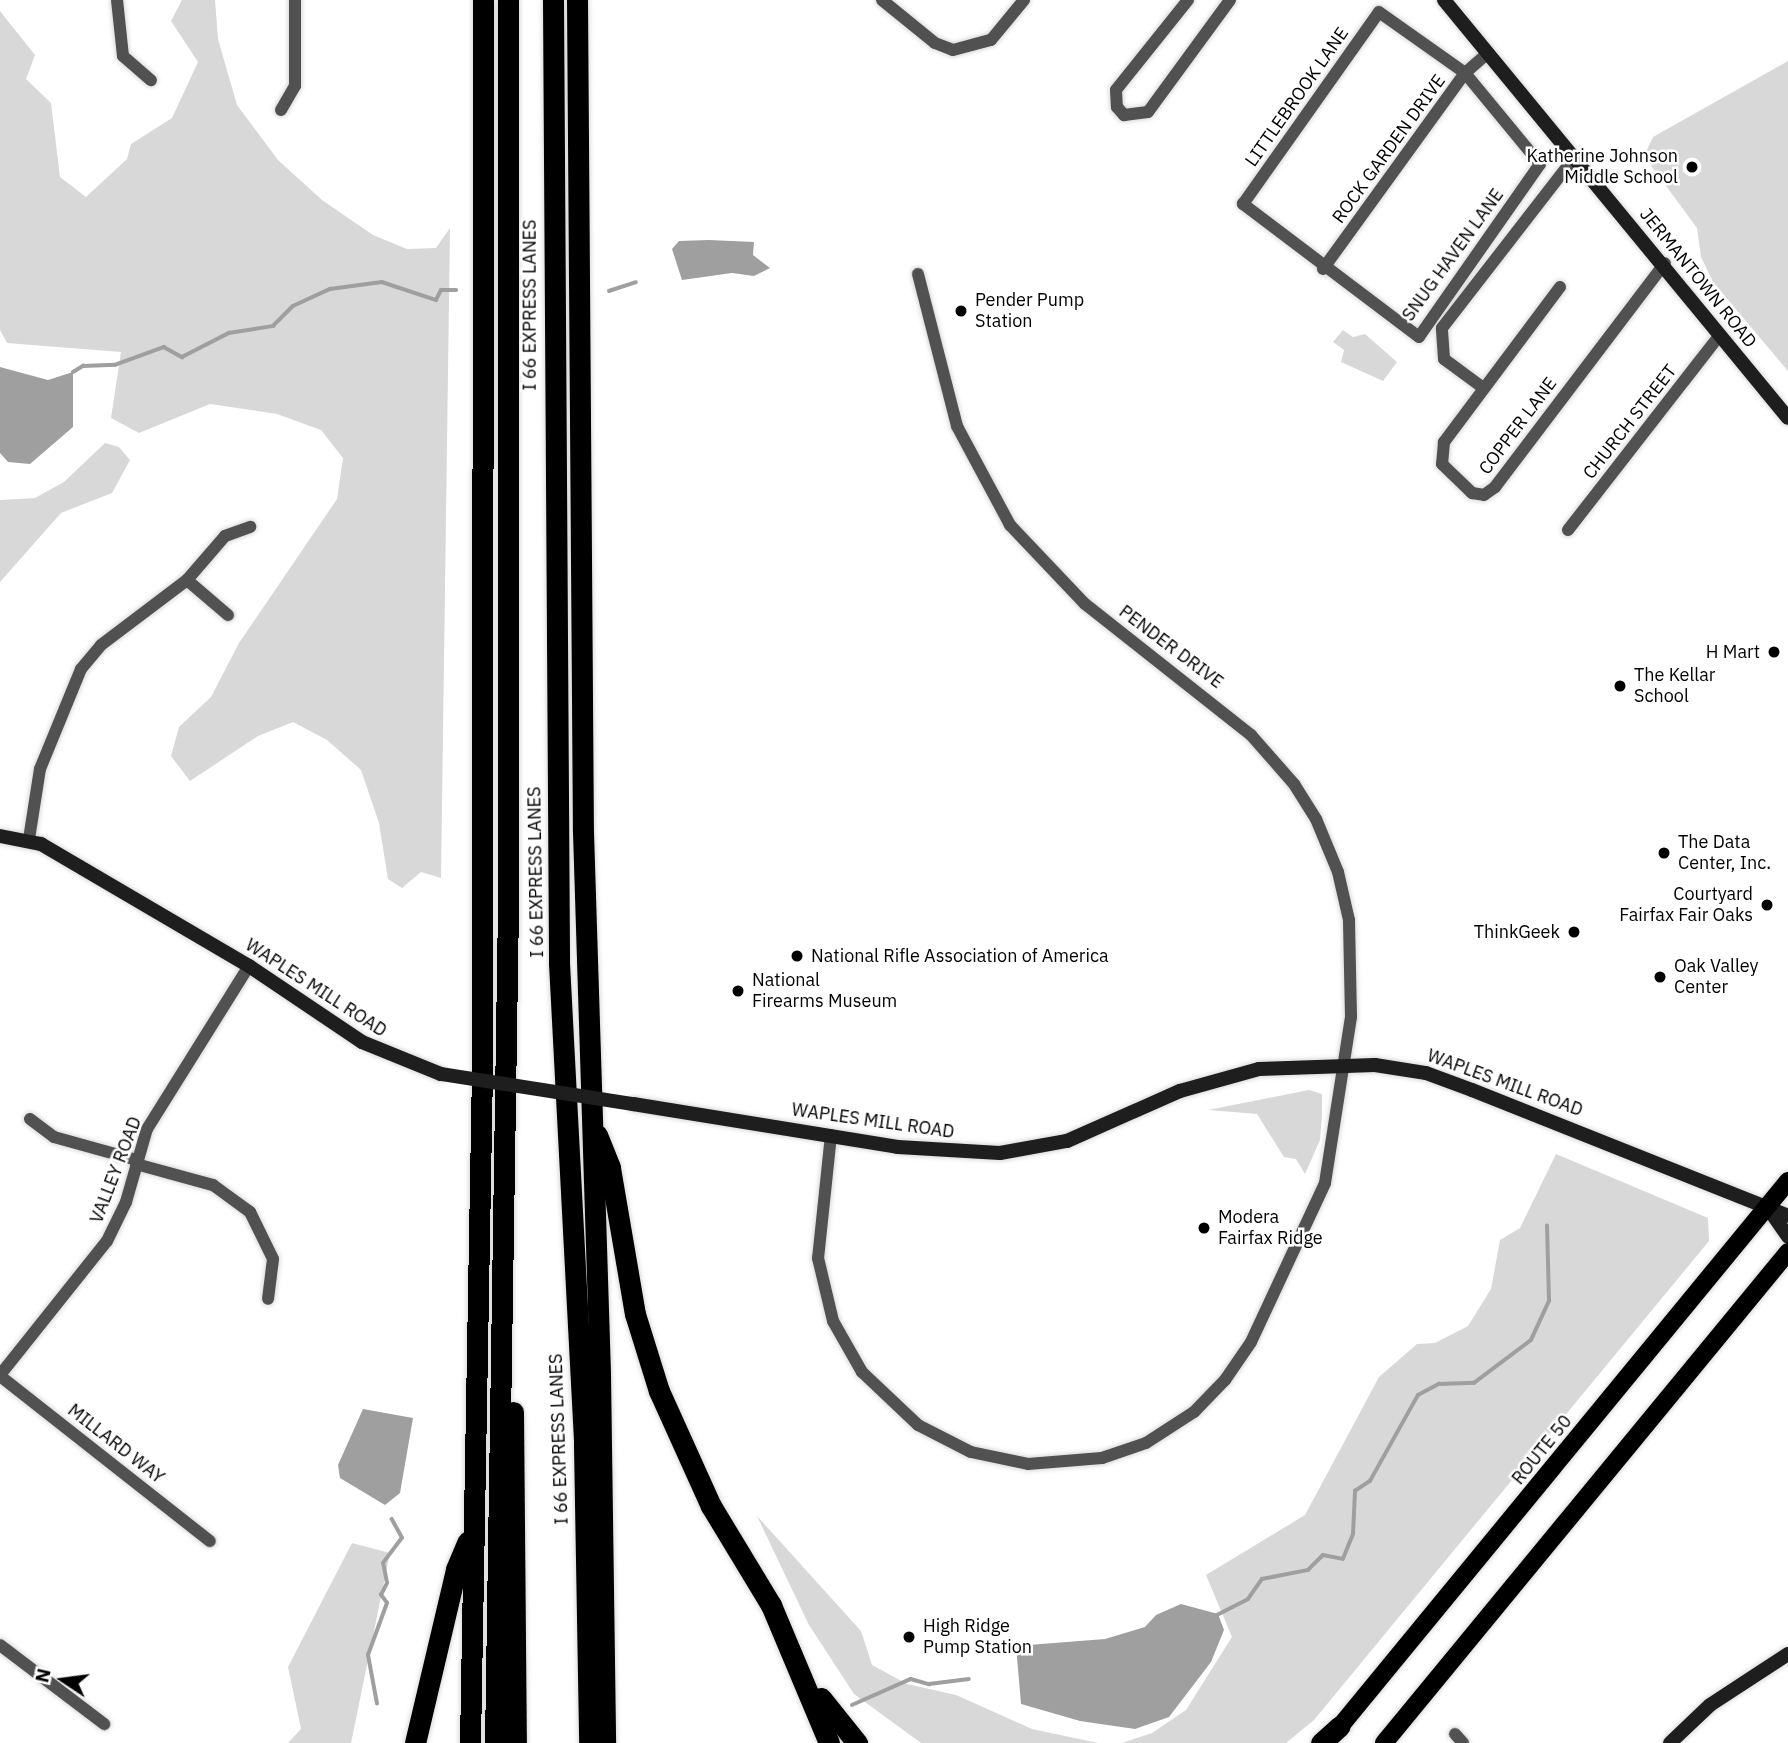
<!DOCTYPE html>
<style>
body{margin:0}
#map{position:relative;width:1788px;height:1743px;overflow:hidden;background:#fff;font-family:"IBM Plex Sans",sans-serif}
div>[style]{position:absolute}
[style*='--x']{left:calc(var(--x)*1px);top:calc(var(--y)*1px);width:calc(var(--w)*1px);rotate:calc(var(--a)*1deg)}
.green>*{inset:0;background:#d8d8d8}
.water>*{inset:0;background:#9f9f9f}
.stream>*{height:3.5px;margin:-1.75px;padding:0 1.75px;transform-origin:1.75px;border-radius:1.75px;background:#9f9f9f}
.roads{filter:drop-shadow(0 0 2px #dbdbdb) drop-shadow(0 0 2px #dbdbdb)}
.street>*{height:12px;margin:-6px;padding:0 6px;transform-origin:6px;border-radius:6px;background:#515151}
.secondary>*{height:14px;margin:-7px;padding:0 7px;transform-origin:7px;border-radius:7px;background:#1e1e1e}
.primary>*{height:18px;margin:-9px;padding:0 9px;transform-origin:9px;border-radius:9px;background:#000}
.highway>*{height:21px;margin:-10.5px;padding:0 10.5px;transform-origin:10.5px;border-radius:10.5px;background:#000}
.secondary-bridge>*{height:14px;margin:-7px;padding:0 7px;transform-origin:7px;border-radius:7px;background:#1e1e1e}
.dots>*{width:19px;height:19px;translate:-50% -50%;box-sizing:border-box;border:4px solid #fff;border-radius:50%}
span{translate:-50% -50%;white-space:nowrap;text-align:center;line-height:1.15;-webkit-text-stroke:5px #fff;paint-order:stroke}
.street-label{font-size:18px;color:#000}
.poi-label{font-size:18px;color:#000}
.right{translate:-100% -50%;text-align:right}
.left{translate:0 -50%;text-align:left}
.north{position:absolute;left:28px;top:1645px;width:70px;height:70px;-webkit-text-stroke:5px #fff;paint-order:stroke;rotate:283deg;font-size:19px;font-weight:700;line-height:28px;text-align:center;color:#000}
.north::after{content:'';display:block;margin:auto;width:24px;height:32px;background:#000;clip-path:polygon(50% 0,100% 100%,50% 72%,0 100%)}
</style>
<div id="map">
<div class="green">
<i style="clip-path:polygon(182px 0,215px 0,218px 39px,237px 105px,278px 160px,322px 200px,373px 235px,407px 249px,436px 248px,450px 228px,441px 878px,421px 872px,402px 888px,388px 879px,379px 823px,361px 770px,327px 740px,293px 722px,258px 736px,190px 781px,171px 756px,179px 727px,211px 697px,239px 643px,337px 499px,343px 458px,321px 430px,277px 414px,210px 404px,139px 433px,111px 418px,121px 352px,7px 343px,0 330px,0 11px,35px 55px,26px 79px,51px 103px,60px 177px,86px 197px,127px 159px,131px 144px,172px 118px,198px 62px,171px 21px)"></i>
<i style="clip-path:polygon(1788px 61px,1788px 371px,1713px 282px,1701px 257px,1697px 228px,1644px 156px,1653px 137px)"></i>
<i style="clip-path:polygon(1343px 330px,1353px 337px,1365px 334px,1397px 362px,1383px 381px,1341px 362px,1344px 350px,1333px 342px)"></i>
<i style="clip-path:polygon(105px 443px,119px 447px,130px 460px,112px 493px,61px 513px,0 582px,0 500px,35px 498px,64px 482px)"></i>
<i style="clip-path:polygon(1309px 1090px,1322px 1094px,1322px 1116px,1320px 1140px,1305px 1174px,1296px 1159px,1284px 1157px,1257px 1114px,1208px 1110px)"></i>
<i style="clip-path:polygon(1556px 1154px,1708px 1218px,1709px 1241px,1314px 1720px,1286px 1743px,1122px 1743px,1152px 1733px,1186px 1710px,1232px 1637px,1206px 1575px,1305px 1515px,1379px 1377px,1417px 1344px,1435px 1343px,1468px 1326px,1491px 1289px,1500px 1240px,1520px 1228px)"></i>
<i style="clip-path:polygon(757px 1516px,861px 1631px,872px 1665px,907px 1684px,956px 1695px,1032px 1729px,1098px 1743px,921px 1743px,854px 1694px,809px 1625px)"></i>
<i style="clip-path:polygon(352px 1543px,390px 1553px,351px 1743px,288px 1743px,301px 1729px,288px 1667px)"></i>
</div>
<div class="water">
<i style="clip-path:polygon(709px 240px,754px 242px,753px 255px,770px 268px,754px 276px,732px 273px,682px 280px,672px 249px,679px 241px)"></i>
<i style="clip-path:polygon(0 367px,48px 380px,73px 372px,73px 427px,30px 464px,8px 462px,0 453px)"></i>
<i style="clip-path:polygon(363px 1409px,413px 1418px,400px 1493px,385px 1505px,340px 1478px,338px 1465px)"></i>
<i style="clip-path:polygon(1181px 1604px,1218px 1614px,1224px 1630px,1211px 1662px,1169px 1717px,1135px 1729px,1080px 1721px,1021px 1704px,1016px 1646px,1105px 1639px,1145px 1627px,1156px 1615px)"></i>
</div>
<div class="stream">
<i style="--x:609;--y:291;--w:28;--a:-18"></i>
<i style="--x:73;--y:372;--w:12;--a:-31"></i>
<i style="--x:83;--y:366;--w:32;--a:-2"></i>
<i style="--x:115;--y:365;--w:52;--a:-20.2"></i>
<i style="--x:164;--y:347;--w:21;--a:29"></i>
<i style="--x:182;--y:357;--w:53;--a:-27.1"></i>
<i style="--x:229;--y:333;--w:45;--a:-9"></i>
<i style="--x:273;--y:326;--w:28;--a:-45"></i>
<i style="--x:293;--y:306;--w:41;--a:-24.7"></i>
<i style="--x:330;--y:289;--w:52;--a:-7.7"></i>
<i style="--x:382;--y:282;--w:57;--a:18.4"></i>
<i style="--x:436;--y:300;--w:11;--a:-63"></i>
<i style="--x:441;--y:290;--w:15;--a:0"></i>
<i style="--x:1215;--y:1616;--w:37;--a:-27"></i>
<i style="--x:1248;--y:1599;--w:24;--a:-55"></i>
<i style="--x:1262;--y:1579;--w:47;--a:-11.1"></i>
<i style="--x:1308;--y:1570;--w:21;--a:-45"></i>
<i style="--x:1323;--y:1555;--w:20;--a:11"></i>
<i style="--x:1343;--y:1559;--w:27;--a:-68"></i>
<i style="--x:1353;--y:1534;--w:43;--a:-87.3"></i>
<i style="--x:1355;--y:1491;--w:18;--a:-34"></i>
<i style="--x:1370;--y:1481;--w:98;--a:-60.8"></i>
<i style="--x:1418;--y:1395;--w:24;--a:-28"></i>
<i style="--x:1439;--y:1384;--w:35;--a:-2"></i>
<i style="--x:1474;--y:1383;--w:71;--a:-37"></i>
<i style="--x:1531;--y:1340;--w:43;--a:-65.2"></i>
<i style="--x:1549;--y:1301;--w:75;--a:-91.5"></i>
<i style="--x:377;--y:1704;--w:50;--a:-100.4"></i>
<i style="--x:368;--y:1655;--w:55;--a:-69.9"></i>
<i style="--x:387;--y:1603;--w:10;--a:-127"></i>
<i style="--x:381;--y:1595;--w:13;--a:-63"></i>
<i style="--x:387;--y:1583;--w:20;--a:-101"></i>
<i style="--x:383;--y:1563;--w:31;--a:-53"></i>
<i style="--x:402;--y:1538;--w:21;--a:-119"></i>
<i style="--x:852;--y:1705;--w:64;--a:-23.8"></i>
<i style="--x:911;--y:1679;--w:19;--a:16"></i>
<i style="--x:929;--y:1684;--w:40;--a:-7.1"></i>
</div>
<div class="roads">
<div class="street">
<i style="--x:117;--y:0;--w:56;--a:83.9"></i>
<i style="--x:123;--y:56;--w:37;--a:41"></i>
<i style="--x:882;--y:0;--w:68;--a:39.1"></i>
<i style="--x:935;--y:43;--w:19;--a:21"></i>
<i style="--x:953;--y:50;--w:39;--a:-15"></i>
<i style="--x:991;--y:40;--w:52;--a:-50.5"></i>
<i style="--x:1188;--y:0;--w:115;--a:128.7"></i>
<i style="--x:1116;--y:90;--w:17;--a:87"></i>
<i style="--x:1117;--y:107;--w:11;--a:49"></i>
<i style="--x:1124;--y:115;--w:24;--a:-7"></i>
<i style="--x:1148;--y:112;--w:139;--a:-53.8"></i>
<i style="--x:1379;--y:12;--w:105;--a:35.3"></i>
<i style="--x:1465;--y:73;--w:118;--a:50.5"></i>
<i style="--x:1540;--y:164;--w:211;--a:125"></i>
<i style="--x:1419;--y:337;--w:221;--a:-142.9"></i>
<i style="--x:1243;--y:204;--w:235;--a:-54.7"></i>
<i style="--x:281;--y:110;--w:28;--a:-60"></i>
<i style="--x:295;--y:86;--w:86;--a:-90"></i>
<i style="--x:1323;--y:269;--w:242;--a:-54.1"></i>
<i style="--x:1465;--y:73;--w:30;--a:-41"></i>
<i style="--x:1560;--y:287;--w:194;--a:126.8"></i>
<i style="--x:1444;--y:442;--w:22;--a:95"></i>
<i style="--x:1442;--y:464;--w:42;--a:44"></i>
<i style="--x:1472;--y:493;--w:12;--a:9"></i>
<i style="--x:1484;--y:495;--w:14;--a:-36"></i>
<i style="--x:1495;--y:487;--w:281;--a:-52.8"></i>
<i style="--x:1482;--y:387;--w:47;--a:-143.6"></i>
<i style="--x:1444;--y:359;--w:31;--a:-94"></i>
<i style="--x:1442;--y:328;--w:214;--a:-52.2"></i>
<i style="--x:1568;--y:530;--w:247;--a:-52.1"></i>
<i style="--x:187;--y:580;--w:54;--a:40.5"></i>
<i style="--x:29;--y:839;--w:71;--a:-81.1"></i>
<i style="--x:40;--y:769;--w:108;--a:-67.7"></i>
<i style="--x:81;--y:669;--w:31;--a:-50"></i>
<i style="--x:101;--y:645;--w:108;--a:-37.1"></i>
<i style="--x:187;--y:580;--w:58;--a:-49.2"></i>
<i style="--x:225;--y:536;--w:27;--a:-20"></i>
<i style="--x:30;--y:1119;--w:30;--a:37"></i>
<i style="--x:54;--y:1137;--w:86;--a:15.5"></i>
<i style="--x:831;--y:1135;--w:124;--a:96"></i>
<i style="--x:818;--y:1258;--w:65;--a:76.6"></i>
<i style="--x:833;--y:1321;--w:59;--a:60.4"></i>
<i style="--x:862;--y:1372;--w:77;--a:43.4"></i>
<i style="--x:918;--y:1425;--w:59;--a:27"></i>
<i style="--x:971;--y:1452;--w:58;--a:11.9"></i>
<i style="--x:1028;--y:1464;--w:74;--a:-4.6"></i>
<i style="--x:1102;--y:1458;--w:46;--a:-18.8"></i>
<i style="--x:1146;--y:1443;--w:57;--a:-32.9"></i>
<i style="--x:1194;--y:1412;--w:45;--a:-45.9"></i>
<i style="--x:1225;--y:1380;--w:46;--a:-55.6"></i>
<i style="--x:1251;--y:1342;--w:175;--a:-65"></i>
<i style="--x:1325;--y:1183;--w:168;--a:-81.1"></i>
<i style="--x:1351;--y:1017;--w:97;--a:-91.2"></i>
<i style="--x:1349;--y:920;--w:49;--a:-102.9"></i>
<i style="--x:1338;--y:872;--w:57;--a:-112.5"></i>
<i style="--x:1316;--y:819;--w:41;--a:-122.2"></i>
<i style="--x:1294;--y:784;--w:65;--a:-131.3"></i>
<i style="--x:1251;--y:735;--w:211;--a:-141.7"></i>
<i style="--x:1085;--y:604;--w:109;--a:-133.5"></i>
<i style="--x:1010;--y:525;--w:112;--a:-118.2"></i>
<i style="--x:957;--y:426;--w:157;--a:-104.4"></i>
<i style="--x:136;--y:1164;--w:80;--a:15.3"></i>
<i style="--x:213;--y:1185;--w:46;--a:36.1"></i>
<i style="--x:250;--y:1212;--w:52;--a:63.9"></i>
<i style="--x:273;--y:1259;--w:40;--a:97.1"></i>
<i style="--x:0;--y:1375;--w:171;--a:-51.4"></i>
<i style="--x:107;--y:1241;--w:43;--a:-64"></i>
<i style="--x:126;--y:1202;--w:76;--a:-74"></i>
<i style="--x:147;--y:1129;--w:192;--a:-58"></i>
<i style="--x:0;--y:1376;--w:267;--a:38.2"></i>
<i style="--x:0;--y:1645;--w:131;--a:37.2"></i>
<i style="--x:1455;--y:1734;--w:12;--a:48"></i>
</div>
<div class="secondary">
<i style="--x:1444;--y:0;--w:541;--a:50.55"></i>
<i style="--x:0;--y:836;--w:42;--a:11"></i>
<i style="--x:41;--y:844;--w:241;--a:30.4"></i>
<i style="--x:249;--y:966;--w:136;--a:33.9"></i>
<i style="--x:362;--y:1042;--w:85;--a:22.1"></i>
<i style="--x:633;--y:1104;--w:268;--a:9.2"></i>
<i style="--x:898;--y:1147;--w:102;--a:3.4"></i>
<i style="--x:1000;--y:1153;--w:68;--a:-10.2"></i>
<i style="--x:1067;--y:1141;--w:124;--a:-23.9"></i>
<i style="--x:1180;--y:1091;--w:82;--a:-15.6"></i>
<i style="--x:1259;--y:1069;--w:116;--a:-2"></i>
<i style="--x:1375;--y:1065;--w:52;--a:8.9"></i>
<i style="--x:1426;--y:1073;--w:49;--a:20.3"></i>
<i style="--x:1472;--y:1090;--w:340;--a:21.7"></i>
<i style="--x:1768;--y:1208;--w:35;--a:55"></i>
<i style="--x:1670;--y:1743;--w:55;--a:-43.5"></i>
<i style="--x:1710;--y:1705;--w:93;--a:-33.2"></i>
</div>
<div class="primary">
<i style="--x:1333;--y:1735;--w:717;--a:-50.6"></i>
<i style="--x:1384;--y:1743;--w:636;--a:-50.55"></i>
</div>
<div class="highway">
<i style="--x:553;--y:0;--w:963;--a:89.64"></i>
<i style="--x:559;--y:963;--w:483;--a:87"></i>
<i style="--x:584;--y:1445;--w:298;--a:89"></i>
<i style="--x:577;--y:0;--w:832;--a:89.59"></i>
<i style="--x:583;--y:832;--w:542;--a:88.2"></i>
<i style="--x:600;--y:1374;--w:369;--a:89.2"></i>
<i style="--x:597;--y:1135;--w:35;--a:68"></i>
<i style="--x:610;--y:1168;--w:148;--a:80.3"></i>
<i style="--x:635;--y:1314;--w:81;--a:72.7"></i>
<i style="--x:659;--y:1391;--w:126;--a:65.7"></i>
<i style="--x:711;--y:1506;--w:116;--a:58.8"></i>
<i style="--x:771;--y:1605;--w:150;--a:67.2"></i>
<i style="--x:513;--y:1412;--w:331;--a:89.5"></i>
<i style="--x:821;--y:1698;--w:58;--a:51.3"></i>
<i style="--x:415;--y:1743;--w:179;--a:-76.7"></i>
<i style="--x:456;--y:1569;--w:30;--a:-67"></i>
<i style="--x:470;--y:1743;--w:671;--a:-88.98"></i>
<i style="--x:482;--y:1072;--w:1072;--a:-89.95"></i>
<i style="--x:495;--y:1743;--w:837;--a:-89.11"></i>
<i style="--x:508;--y:906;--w:906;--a:-90"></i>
<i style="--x:1321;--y:1743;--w:25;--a:-42"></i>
</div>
</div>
<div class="secondary-bridge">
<i style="--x:441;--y:1074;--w:194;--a:8.9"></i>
</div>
<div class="dots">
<i style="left:1692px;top:167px;background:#000"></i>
<i style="left:961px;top:311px;background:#000"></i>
<i style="left:1774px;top:652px;background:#000"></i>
<i style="left:1620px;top:686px;background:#000"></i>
<i style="left:1664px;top:853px;background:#000"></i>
<i style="left:1767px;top:905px;background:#000"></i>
<i style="left:1574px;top:932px;background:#000"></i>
<i style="left:797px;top:956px;background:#000"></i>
<i style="left:1660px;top:977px;background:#000"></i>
<i style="left:738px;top:991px;background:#000"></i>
<i style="left:1204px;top:1228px;background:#000"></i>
<i style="left:909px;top:1637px;background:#000"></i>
</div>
<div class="street-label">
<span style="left:1297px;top:97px;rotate:-55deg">LITTLEBROOK LANE</span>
<span style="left:1389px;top:149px;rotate:-54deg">ROCK GARDEN DRIVE</span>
<span style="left:1453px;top:255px;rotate:-54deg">SNUG HAVEN LANE</span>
<span style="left:1698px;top:278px;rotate:51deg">JERMANTOWN ROAD</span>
<span style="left:530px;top:305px;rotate:-90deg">I 66 EXPRESS LANES</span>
<span style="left:1630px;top:422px;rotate:-52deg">CHURCH STREET</span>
<span style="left:1518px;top:426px;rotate:-53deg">COPPER LANE</span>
<span style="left:1171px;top:647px;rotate:37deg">PENDER DRIVE</span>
<span style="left:536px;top:872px;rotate:-91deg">I 66 EXPRESS LANES</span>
<span style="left:316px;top:988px;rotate:33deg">WAPLES MILL ROAD</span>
<span style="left:1505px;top:1083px;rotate:20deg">WAPLES MILL ROAD</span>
<span style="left:873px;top:1121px;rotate:8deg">WAPLES MILL ROAD</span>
<span style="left:116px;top:1170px;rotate:-69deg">VALLEY ROAD</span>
<span style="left:559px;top:1439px;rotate:-92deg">I 66 EXPRESS LANES</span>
<span style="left:116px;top:1444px;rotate:38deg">MILLARD WAY</span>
<span style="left:1542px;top:1450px;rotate:-51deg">ROUTE 50</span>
</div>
<div class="poi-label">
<span class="right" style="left:1678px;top:167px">Katherine Johnson<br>Middle School</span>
<span class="left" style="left:975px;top:311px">Pender Pump<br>Station</span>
<span class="right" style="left:1760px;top:652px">H Mart</span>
<span class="left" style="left:1634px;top:686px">The Kellar<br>School</span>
<span class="left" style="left:1678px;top:853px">The Data<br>Center, Inc.</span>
<span class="right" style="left:1753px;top:905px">Courtyard<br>Fairfax Fair Oaks</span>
<span class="right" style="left:1560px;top:932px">ThinkGeek</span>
<span class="left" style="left:811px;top:956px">National Rifle Association of America</span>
<span class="left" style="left:1674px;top:977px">Oak Valley<br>Center</span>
<span class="left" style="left:752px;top:991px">National<br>Firearms Museum</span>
<span class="left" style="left:1218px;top:1228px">Modera<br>Fairfax Ridge</span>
<span class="left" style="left:923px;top:1637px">High Ridge<br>Pump Station</span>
</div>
<div class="north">N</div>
</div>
